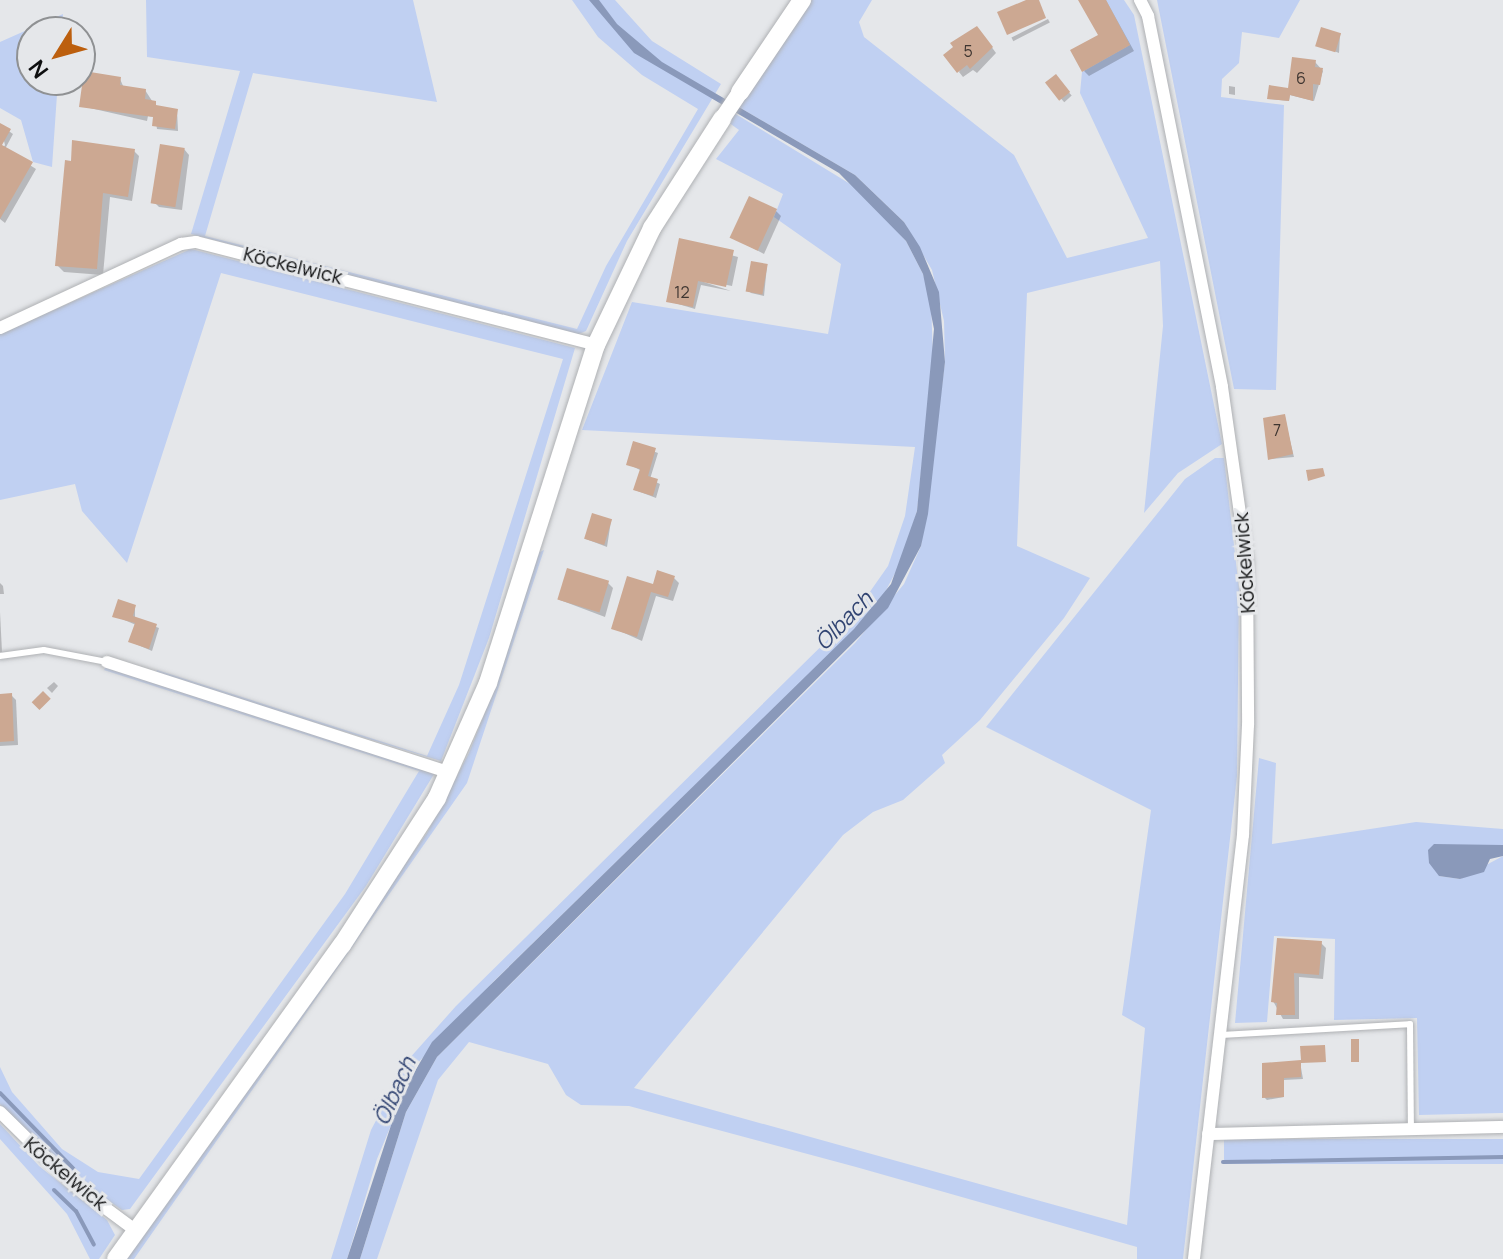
<!DOCTYPE html>
<meta charset="utf-8">
<style>
body{margin:0}
#map{position:relative;width:1503px;height:1259px;overflow:hidden;background:#e5e7ea;font-family:Manrope,sans-serif}
div>[style]{position:absolute}
[style*='--x']{left:calc(var(--x)*1px);top:calc(var(--y)*1px);width:calc(var(--w)*1px);rotate:calc(var(--a)*1deg)}
.green>*{inset:0;background:#c0d0f2;transform-origin:0 0}
.water>*{inset:0;background:#8a99ba}
.shadow>*{inset:0;background:#0003;transform-origin:0 0}
.stream>*{height:4px;margin:-2px;padding:0 2px;transform-origin:2px;border-radius:2px;background:#8a99ba}
.building>*{inset:0;background:#cca892;transform-origin:0 0}
.roads{filter:drop-shadow(0 0 2px #afb1b4) drop-shadow(0 0 2px #afb1b4)}
.service>*{height:6px;margin:-3px;padding:0 3px;transform-origin:3px;border-radius:3px;background:#fff}
.minor>*{height:12px;margin:-6px;padding:0 6px;transform-origin:6px;border-radius:6px;background:#fff}
.tertiary>*{height:16px;margin:-8px;padding:0 8px;transform-origin:8px;border-radius:8px;background:#fff}
.secondary>*{height:18px;margin:-9px;padding:0 9px;transform-origin:9px;border-radius:9px;background:#fff}
span{translate:-50% -50%;white-space:nowrap;text-align:center;line-height:1.15;-webkit-text-stroke:6px #e5e7ea;paint-order:stroke}
.number-label{font-size:16px;color:#3e3530}
.number-label span{-webkit-text-stroke-width:0}
.street-label{font-size:20px;color:#0e0f10}
.water-label{font-size:22px;color:#314472;font-style:italic}
.north{position:absolute;left:16px;top:16px;width:80px;height:80px;box-sizing:border-box;background:#e5e7ea;border:2px solid #8f9193;border-radius:50%;rotate:233deg;font-size:22px;font-weight:700;line-height:32px;text-align:center;color:#0e0f10}
.north::after{content:'';display:block;margin:auto;width:28px;height:36px;background:#bc5f0e;clip-path:polygon(50% 0,100% 100%,50% 72%,0 100%)}
</style>
<div id="map">
<div class="green">
<i style="clip-path:polygon(146px 0,413px 0,437px 102px,253px 73px,205px 236px,577px 329px,606px 266px,698px 109px,642px 75px,598px 37px,572px 0,615px 0,652px 41px,721px 84px,627px 241px,586px 331px,576px 335px,191px 234px,240px 71px,147px 57px)"></i>
<i style="clip-path:polygon(812px 0,872px 0,859px 22px,864px 37px,1014px 155px,1067px 258px,1148px 238px,1080px 93px,1082px 72px,1130px 45px,1106px 0,1124px 0,1134px 15px,1222px 444px,1178px 473px,1144px 513px,1163px 326px,1160px 261px,1027px 293px,1017px 546px,1090px 578px,1064px 618px,980px 720px,942px 755px,945px 763px,903px 800px,873px 812px,843px 835px,634px 1088px,1127px 1225px,1145px 1028px,1122px 1015px,1151px 810px,986px 727px,1185px 479px,1215px 458px,1224px 458px,1239px 589px,1237px 776px,1183px 1259px,1137px 1259px,1137px 1247px,856px 1167px,629px 1106px,581px 1105px,566px 1095px,548px 1064px,469px 1042px,438px 1080px,377px 1259px,360px 1259px,406px 1112px,437px 1057px,855px 643px,904px 584px,921px 546px,945px 362px,944px 321px,932px 270px,904px 222px,855px 175px,739px 107px)"></i>
<i style="clip-path:polygon(1157px 0,1300px 0,1279px 38px,1242px 32px,1239px 63px,1222px 79px,1221px 97px,1284px 105px,1276px 390px,1234px 389px)"></i>
<i style="clip-path:polygon(63px 14px,62px 32px,32px 32px,32px 80px,58px 80px,52px 167px,33px 162px,21px 120px,0 108px,0 42px)"></i>
<i style="clip-path:polygon(734px 113px,860px 190px,906px 241px,923px 274px,931px 301px,933px 358px,917px 511px,902px 560px,883px 596px,854px 630px,495px 980px,416px 1065px,377px 1159px,347px 1259px,331px 1259px,371px 1130px,408px 1060px,456px 1006px,855px 613px,888px 566px,905px 516px,915px 447px,582px 430px,632px 302px,828px 334px,841px 264px,774px 217px,783px 194px,716px 159px,739px 130px,728px 122px)"></i>
<i style="clip-path:polygon(191px 249px,575px 348px,489px 638px,441px 761px,155px 674px,157px 670px,427px 756px,459px 685px,563px 359px,221px 273px,127px 563px,82px 511px,75px 484px,0 500px,0 334px)"></i>
<i style="clip-path:polygon(544px 550px,467px 783px,134px 1259px,125px 1259px,427px 833px,469px 753px,499px 677px,536px 554px)"></i>
<i style="clip-path:polygon(106px 666px,434px 774px,366px 886px,130px 1209px,122px 1210px,54px 1163px,7px 1113px,0 1104px,0 1067px,12px 1092px,62px 1149px,98px 1172px,139px 1179px,345px 894px,419px 771px,104px 670px)"></i>
<i style="clip-path:polygon(1259px 758px,1276px 763px,1272px 844px,1416px 822px,1503px 829px,1503px 845px,1439px 876px,1460px 879px,1503px 856px,1503px 1113px,1419px 1115px,1417px 1018px,1334px 1020px,1335px 939px,1274px 936px,1267px 1022px,1235px 1023px)"></i>
<i style="clip-path:polygon(0 1124px,39px 1166px,107px 1220px,115px 1235px,99px 1259px,90px 1259px,67px 1214px,0 1139px)"></i>
<i style="left:1503px;top:1139px;width:25px;height:279px;rotate:90deg"></i>
</div>
<div class="water">
<i style="clip-path:polygon(589px 0,599px 0,617px 24px,662px 62px,855px 175px,904px 222px,920px 247px,939px 292px,945px 362px,928px 514px,921px 546px,888px 608px,437px 1057px,406px 1112px,360px 1259px,347px 1259px,401px 1095px,432px 1042px,854px 629px,891px 584px,917px 511px,934px 329px,923px 274px,906px 241px,839px 173px,634px 53px)"></i>
<i style="clip-path:polygon(1434px 844px,1503px 845px,1503px 856px,1490px 859px,1484px 872px,1460px 879px,1439px 876px,1429px 863px,1428px 850px)"></i>
</div>
<div class="shadow">
<i style="clip-path:polygon(1080px 0,1106px 0,1134px 51px,1089px 76px,1084px 71px,1101px 36px)"></i>
<i style="left:1048px;top:19px;width:4px;height:41px;rotate:63deg"></i>
<i style="clip-path:polygon(982px 34px,996px 53px,977px 73px,973px 70px,963px 77px,959px 72px)"></i>
<i style="clip-path:polygon(1340px 35px,1339px 53px,1318px 45px)"></i>
<i style="clip-path:polygon(1315px 62px,1323px 71px,1314px 101px,1290px 95px,1289px 101px,1270px 99px,1290px 90px)"></i>
<i style="left:1055px;top:77px;width:25px;height:10px;rotate:48deg"></i>
<i style="clip-path:polygon(120px 79px,124px 88px,145px 90px,156px 107px,177px 110px,178px 131px,157px 129px,155px 117px,148px 116px,147px 121px,81px 106px)"></i>
<i style="clip-path:polygon(1229px 86px,1235px 87px,1235px 95px,1229px 94px)"></i>
<i style="clip-path:polygon(0 125px,13px 134px,5px 149px,36px 169px,5px 223px,0 219px,0 153px,5px 145px)"></i>
<i style="clip-path:polygon(184px 149px,189px 155px,182px 210px,159px 207px,154px 202px)"></i>
<i style="clip-path:polygon(134px 151px,139px 156px,132px 201px,110px 197px,103px 275px,64px 272px,57px 265px,76px 163px)"></i>
<i style="clip-path:polygon(776px 211px,781px 216px,764px 254px,732px 237px)"></i>
<i style="clip-path:polygon(680px 241px,738px 257px,732px 286px,692px 278px,731px 291px,701px 285px,695px 309px,668px 301px)"></i>
<i style="clip-path:polygon(767px 266px,764px 296px,751px 293px,748px 290px)"></i>
<i style="clip-path:polygon(1284px 416px,1294px 457px,1271px 459px,1270px 459px)"></i>
<i style="clip-path:polygon(634px 444px,658px 453px,650px 479px,660px 484px,656px 498px,635px 490px,642px 471px,628px 464px)"></i>
<i style="clip-path:polygon(611px 521px,607px 547px,586px 539px)"></i>
<i style="clip-path:polygon(674px 578px,679px 583px,673px 601px,656px 596px,642px 641px,613px 628px,654px 586px)"></i>
<i style="clip-path:polygon(0 583px,3px 586px,4px 594px,0 594px)"></i>
<i style="clip-path:polygon(608px 583px,613px 588px,605px 617px,560px 600px)"></i>
<i style="clip-path:polygon(135px 607px,135px 619px,159px 628px,152px 651px,131px 642px,136px 625px,115px 616px)"></i>
<i style="clip-path:polygon(0 612px,2px 652px,0 652px)"></i>
<i style="clip-path:polygon(54px 682px,58px 686px,52px 693px,47px 688px)"></i>
<i style="clip-path:polygon(11px 695px,16px 700px,18px 745px,0 746px,0 696px)"></i>
<i style="clip-path:polygon(1279px 940px,1321px 943px,1326px 948px,1323px 979px,1299px 977px,1299px 1019px,1283px 1019px,1273px 1001px)"></i>
<i style="clip-path:polygon(1300px 1062px,1303px 1079px,1284px 1080px,1284px 1097px,1267px 1100px,1264px 1097px)"></i>
</div>
<div class="stream">
<i style="--x:0;--y:1093;--w:105;--a:45.8"></i>
<i style="--x:1223;--y:1162;--w:280;--a:-1"></i>
<i style="--x:54;--y:1190;--w:30;--a:44"></i>
<i style="--x:76;--y:1211;--w:38;--a:62"></i>
</div>
<div class="building">
<i style="clip-path:polygon(1026px 0,1039px 0,1046px 18px,1007px 35px,997px 12px)"></i>
<i style="clip-path:polygon(1078px 0,1106px 0,1130px 45px,1082px 72px,1070px 50px,1098px 35px)"></i>
<i style="clip-path:polygon(977px 26px,993px 47px,970px 69px,967px 65px,957px 73px,943px 55px,953px 47px,950px 43px)"></i>
<i style="left:1321px;top:27px;width:21px;height:20px;rotate:17deg"></i>
<i style="clip-path:polygon(1292px 57px,1316px 60px,1315px 67px,1323px 68px,1320px 85px,1313px 84px,1313px 101px,1290px 95px,1289px 101px,1267px 99px,1269px 85px,1288px 88px)"></i>
<i style="clip-path:polygon(84px 71px,121px 77px,120px 85px,146px 89px,145px 99px,156px 101px,156px 105px,178px 109px,175px 129px,152px 126px,153px 117px,79px 107px)"></i>
<i style="left:1056px;top:74px;width:23px;height:14px;rotate:52deg"></i>
<i style="clip-path:polygon(0 123px,11px 129px,2px 145px,33px 162px,0 219px)"></i>
<i style="clip-path:polygon(72px 140px,135px 149px,128px 197px,103px 193px,97px 269px,55px 266px,65px 160px,71px 161px)"></i>
<i style="left:160px;top:144px;width:25px;height:60px;rotate:9deg"></i>
<i style="left:749px;top:196px;width:31px;height:46px;rotate:25deg"></i>
<i style="clip-path:polygon(679px 238px,734px 250px,726px 287px,698px 281px,693px 307px,666px 302px)"></i>
<i style="left:751px;top:261px;width:17px;height:31px;rotate:10deg"></i>
<i style="clip-path:polygon(1285px 414px,1293px 454px,1268px 460px,1263px 418px)"></i>
<i style="clip-path:polygon(633px 441px,656px 448px,648px 476px,658px 479px,653px 496px,633px 490px,640px 469px,626px 465px)"></i>
<i style="clip-path:polygon(1323px 468px,1325px 476px,1308px 481px,1306px 470px)"></i>
<i style="left:592px;top:513px;width:21px;height:27px;rotate:17deg"></i>
<i style="left:567px;top:568px;width:44px;height:33px;rotate:17deg"></i>
<i style="clip-path:polygon(657px 570px,675px 576px,668px 597px,651px 592px,637px 637px,611px 629px,627px 576px,653px 584px)"></i>
<i style="clip-path:polygon(118px 599px,136px 605px,133px 616px,157px 624px,149px 649px,128px 642px,135px 623px,112px 617px)"></i>
<i style="left:43px;top:691px;width:11px;height:16px;rotate:45deg"></i>
<i style="clip-path:polygon(12px 693px,14px 741px,0 742px,0 694px)"></i>
<i style="clip-path:polygon(1277px 938px,1322px 941px,1319px 975px,1294px 973px,1295px 1015px,1276px 1015px,1277px 1003px,1271px 1002px)"></i>
<i style="left:1351px;top:1039px;width:8px;height:23px"></i>
<i style="clip-path:polygon(1325px 1045px,1326px 1062px,1301px 1063px,1301px 1077px,1284px 1078px,1284px 1097px,1262px 1098px,1262px 1063px,1301px 1060px,1300px 1046px)"></i>
</div>
<div class="roads">
<div class="service">
<i style="--x:0;--y:656;--w:44;--a:-7.8"></i>
<i style="--x:44;--y:650;--w:64;--a:10.8"></i>
<i style="--x:1220;--y:1035;--w:190;--a:-3.3"></i>
<i style="--x:1410;--y:1024;--w:105;--a:89.5"></i>
</div>
<div class="minor">
<i style="--x:1140;--y:0;--w:18;--a:63"></i>
<i style="--x:1148;--y:16;--w:378;--a:78.7"></i>
<i style="--x:1222;--y:387;--w:177;--a:81.9"></i>
<i style="--x:1247;--y:562;--w:163;--a:89.6"></i>
<i style="--x:1248;--y:725;--w:110;--a:92.6"></i>
<i style="--x:1243;--y:835;--w:427;--a:96.6"></i>
<i style="--x:0;--y:328;--w:200;--a:-24.9"></i>
<i style="--x:181;--y:244;--w:15;--a:-8"></i>
<i style="--x:196;--y:242;--w:413;--a:14.4"></i>
<i style="--x:107;--y:662;--w:361;--a:17.9"></i>
<i style="--x:0;--y:1112;--w:103;--a:44.6"></i>
<i style="--x:73;--y:1184;--w:77;--a:36.6"></i>
<i style="--x:1208;--y:1134;--w:295;--a:-1.4"></i>
</div>
<div class="tertiary">
<i style="--x:722;--y:119;--w:32;--a:-56"></i>
</div>
<div class="secondary">
<i style="--x:740;--y:92;--w:111;--a:-56"></i>
<i style="--x:116;--y:1259;--w:387;--a:-54.3"></i>
<i style="--x:342;--y:945;--w:175;--a:-57.1"></i>
<i style="--x:437;--y:798;--w:126;--a:-66.1"></i>
<i style="--x:488;--y:683;--w:355;--a:-72.3"></i>
<i style="--x:596;--y:345;--w:130;--a:-64.4"></i>
<i style="--x:652;--y:228;--w:130;--a:-57.3"></i>
</div>
</div>
<div class="number-label">
<span style="left:968px;top:51px">5</span>
<span style="left:1301px;top:78px">6</span>
<span style="left:682px;top:292px">12</span>
<span style="left:1277px;top:430px">7</span>
</div>
<div class="street-label">
<span style="left:293px;top:265px;rotate:14deg">Köckelwick</span>
<span style="left:1244px;top:563px;rotate:-94deg">Köckelwick</span>
<span style="left:66px;top:1173px;rotate:40deg">Köckelwick</span>
</div>
<div class="water-label">
<span style="left:844px;top:621px;rotate:-46deg">Ölbach</span>
<span style="left:395px;top:1091px;rotate:-66deg">Ölbach</span>
</div>
<div class="north">N</div>
</div>
